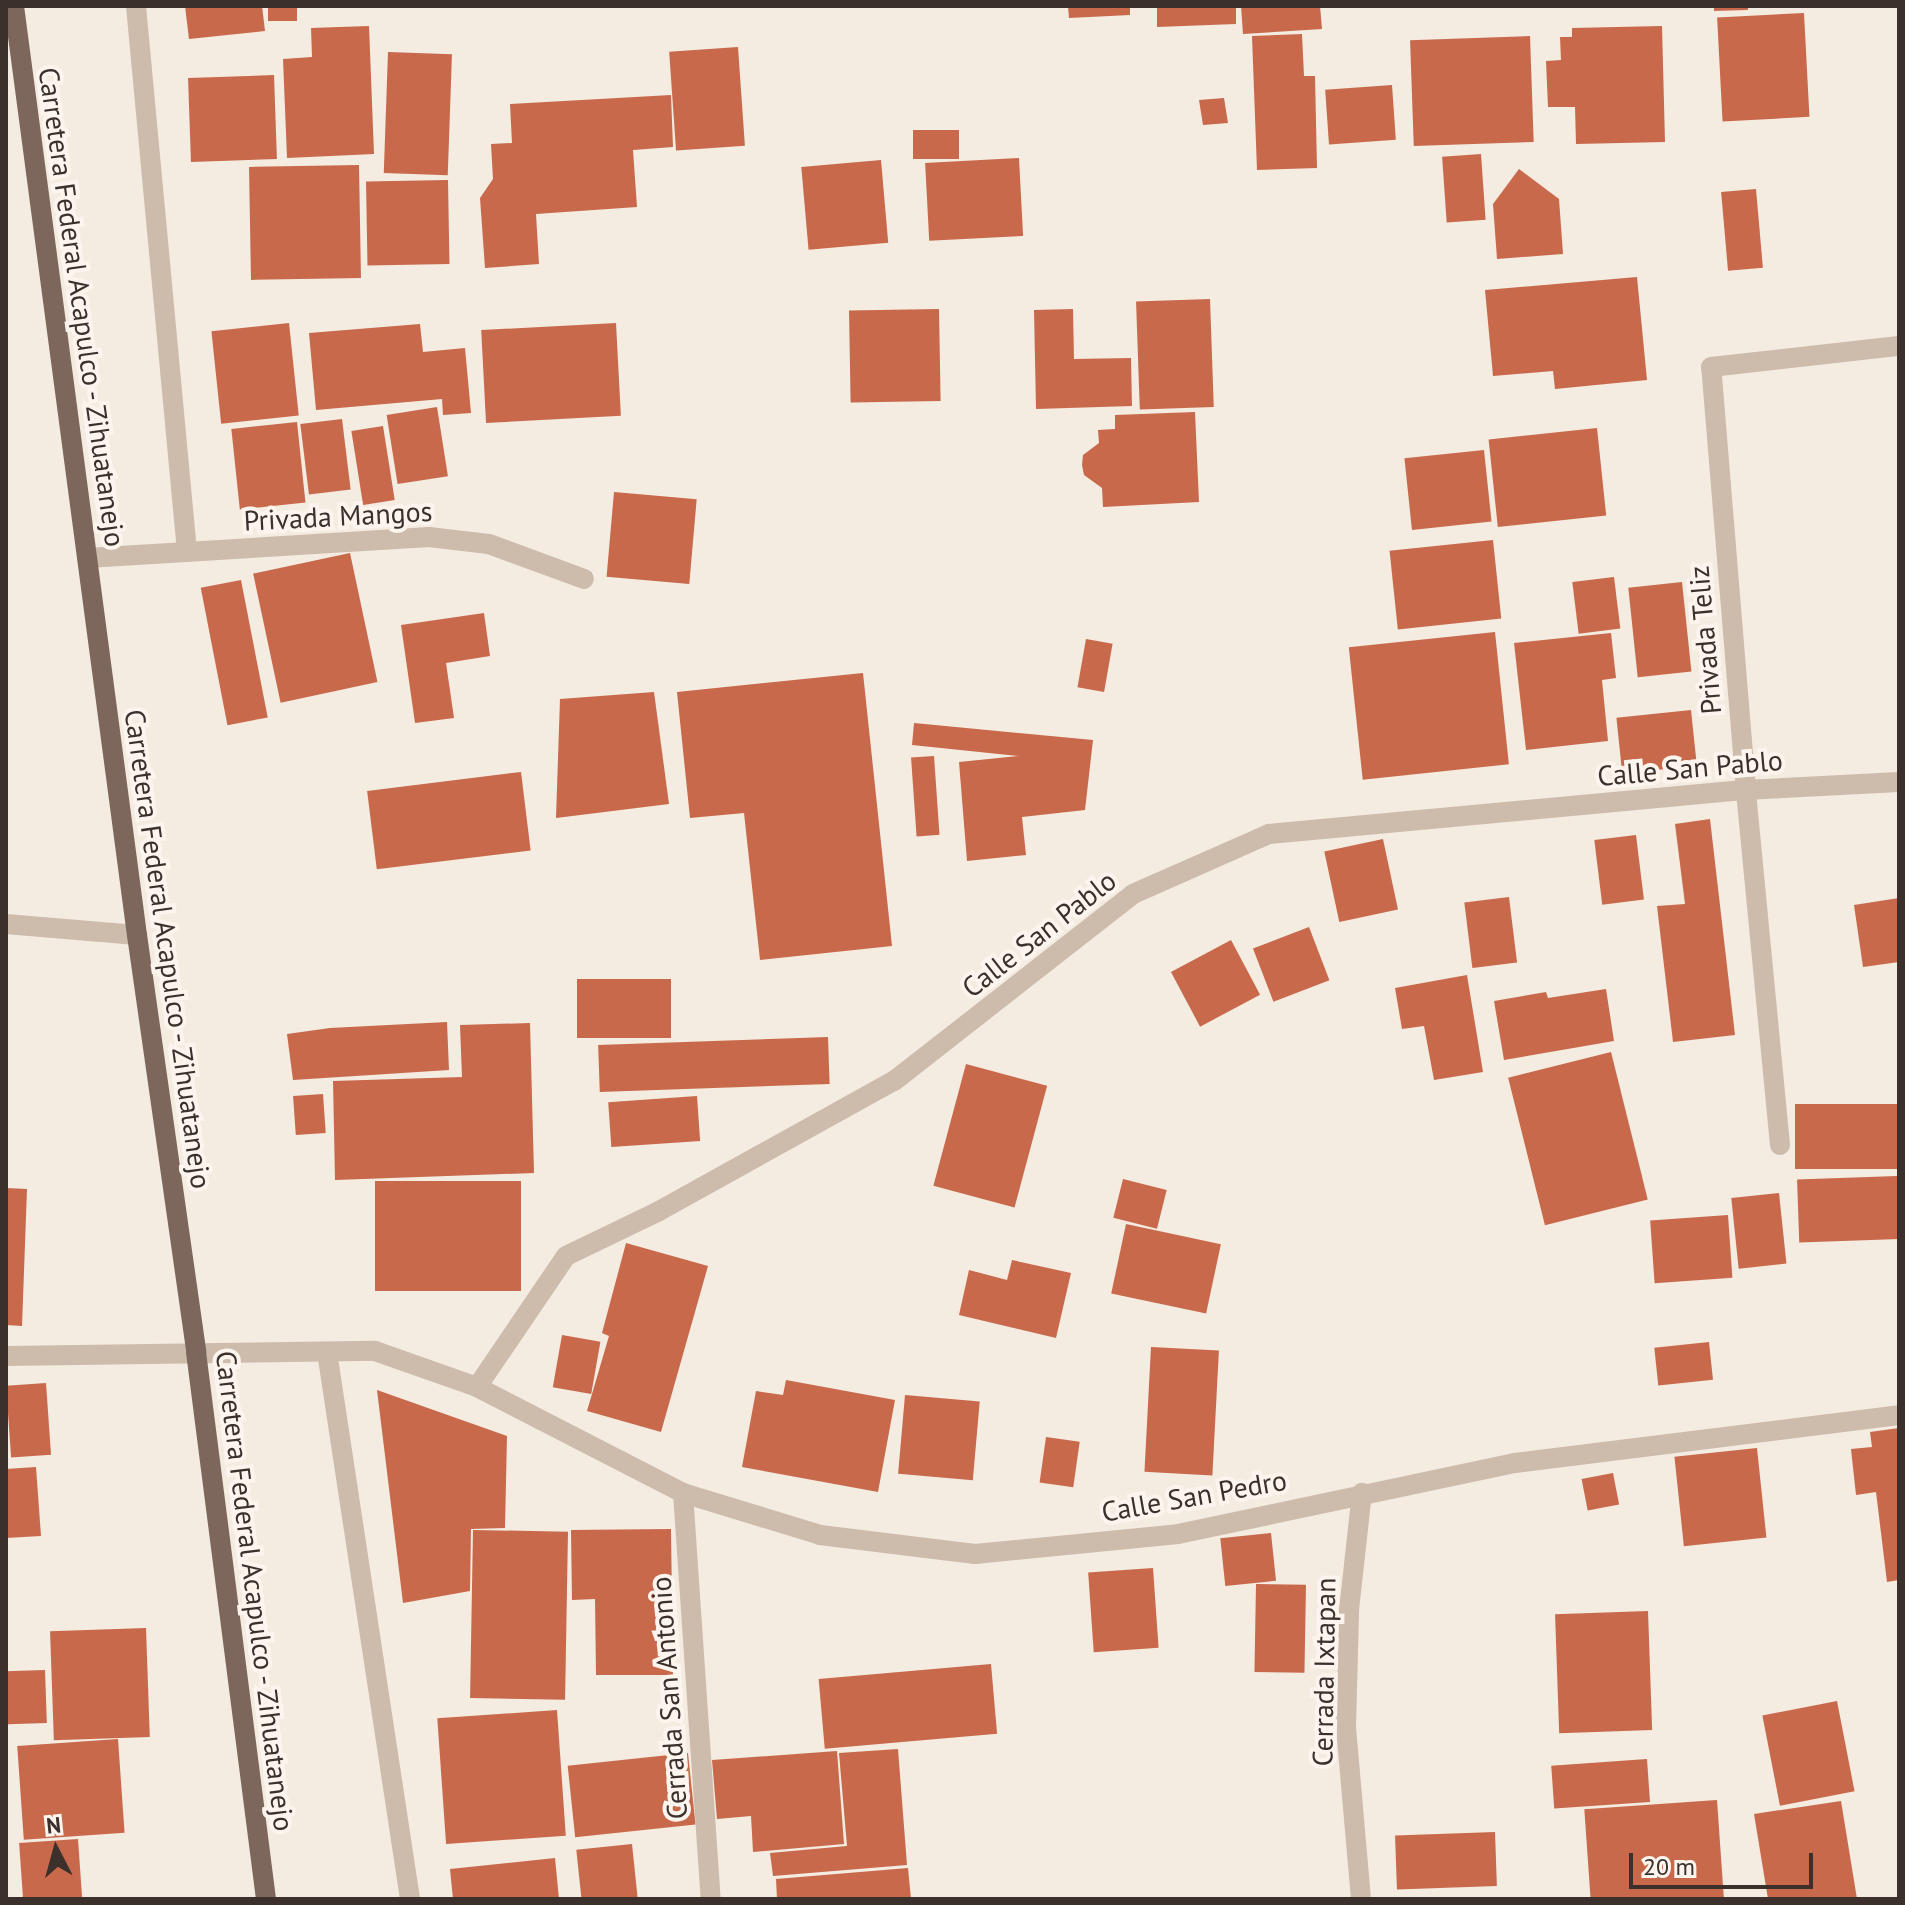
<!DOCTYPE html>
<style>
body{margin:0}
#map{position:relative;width:1905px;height:1905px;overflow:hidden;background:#f4ebe1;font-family:"PT Sans",sans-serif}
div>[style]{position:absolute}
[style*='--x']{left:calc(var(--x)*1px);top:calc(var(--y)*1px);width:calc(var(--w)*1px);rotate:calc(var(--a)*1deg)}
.building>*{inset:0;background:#c8694b;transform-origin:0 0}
.minor>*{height:20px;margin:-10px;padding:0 10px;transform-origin:10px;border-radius:10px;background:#cdbbac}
.major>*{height:20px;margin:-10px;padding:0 10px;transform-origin:10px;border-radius:10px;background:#7d675c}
span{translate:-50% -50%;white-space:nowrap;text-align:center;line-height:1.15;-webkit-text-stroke:8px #fbf5ee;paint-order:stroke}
.street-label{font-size:28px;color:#3b302b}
.frame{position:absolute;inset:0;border:8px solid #3b302b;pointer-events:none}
.north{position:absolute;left:16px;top:1809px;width:80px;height:80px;-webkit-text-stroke:6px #fbf5ee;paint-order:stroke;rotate:354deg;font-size:22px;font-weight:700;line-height:32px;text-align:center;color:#3b302b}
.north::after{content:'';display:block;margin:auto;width:28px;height:36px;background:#3b302b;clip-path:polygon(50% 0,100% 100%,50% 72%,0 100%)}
.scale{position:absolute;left:1629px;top:1853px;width:184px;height:36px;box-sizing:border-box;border:4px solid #3b302b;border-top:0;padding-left:10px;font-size:24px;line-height:28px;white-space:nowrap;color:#3b302b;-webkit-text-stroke:6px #fbf5ee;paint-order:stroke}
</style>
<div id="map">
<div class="building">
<i style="clip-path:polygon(185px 6px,262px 6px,265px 31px,189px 39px)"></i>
<i style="left:268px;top:6px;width:29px;height:15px"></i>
<i style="clip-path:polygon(1068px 6px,1130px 6px,1130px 15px,1069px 18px)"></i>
<i style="clip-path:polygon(1157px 6px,1236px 6px,1236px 24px,1157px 27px)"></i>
<i style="clip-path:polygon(1241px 6px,1320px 6px,1322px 29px,1243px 34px)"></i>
<i style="clip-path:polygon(1714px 6px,1748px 6px,1748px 10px,1714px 11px)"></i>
<i style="left:1804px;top:13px;width:104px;height:87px;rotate:87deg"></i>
<i style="clip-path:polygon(369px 26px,374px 154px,287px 158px,283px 59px,312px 57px,311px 28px)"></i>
<i style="clip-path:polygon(1662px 26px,1665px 142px,1576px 144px,1575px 107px,1548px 107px,1546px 61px,1561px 60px,1560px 37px,1572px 37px,1572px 28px)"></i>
<i style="clip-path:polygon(1302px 34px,1304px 76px,1315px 76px,1317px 168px,1257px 170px,1252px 36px)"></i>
<i style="left:1530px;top:36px;width:106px;height:120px;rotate:88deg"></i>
<i style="left:738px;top:47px;width:99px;height:69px;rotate:86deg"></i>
<i style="left:388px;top:52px;width:64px;height:121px;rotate:2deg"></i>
<i style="left:274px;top:75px;width:84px;height:86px;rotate:88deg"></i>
<i style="left:1392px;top:85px;width:55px;height:67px;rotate:86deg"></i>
<i style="clip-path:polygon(671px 95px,673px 147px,633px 150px,637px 207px,536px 214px,539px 264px,485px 268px,480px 198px,493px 179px,491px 144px,512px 143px,510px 104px)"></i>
<i style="clip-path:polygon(1224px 98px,1228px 123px,1203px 125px,1199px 100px)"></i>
<i style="left:913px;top:130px;width:46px;height:29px"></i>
<i style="left:1481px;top:154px;width:66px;height:39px;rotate:86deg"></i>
<i style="left:1019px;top:158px;width:78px;height:94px;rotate:87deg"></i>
<i style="left:881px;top:160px;width:83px;height:80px;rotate:85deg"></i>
<i style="left:359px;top:165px;width:113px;height:110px;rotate:89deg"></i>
<i style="clip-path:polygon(1519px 169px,1559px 199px,1563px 254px,1497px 259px,1493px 204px)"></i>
<i style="left:448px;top:180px;width:84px;height:82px;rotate:89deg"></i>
<i style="left:1756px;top:189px;width:79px;height:35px;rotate:85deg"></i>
<i style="clip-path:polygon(1637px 277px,1647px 380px,1555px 389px,1553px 371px,1493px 376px,1485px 290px)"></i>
<i style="left:1210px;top:299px;width:108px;height:74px;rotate:88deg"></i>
<i style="left:939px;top:309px;width:92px;height:90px;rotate:89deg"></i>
<i style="clip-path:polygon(1073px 309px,1074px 359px,1131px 358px,1132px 406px,1036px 409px,1034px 310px)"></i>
<i style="left:289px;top:323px;width:93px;height:78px;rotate:84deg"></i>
<i style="left:616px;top:323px;width:93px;height:135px;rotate:87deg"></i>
<i style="clip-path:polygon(420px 324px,423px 352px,465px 348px,471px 413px,443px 415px,442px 399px,316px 410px,309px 333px)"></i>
<i style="left:437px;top:407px;width:70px;height:51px;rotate:81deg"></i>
<i style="clip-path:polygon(1195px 412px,1199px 502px,1103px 507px,1102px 488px,1084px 475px,1082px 465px,1083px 455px,1099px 443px,1098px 430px,1115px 429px,1115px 415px)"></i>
<i style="left:342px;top:419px;width:71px;height:42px;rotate:83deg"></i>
<i style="left:297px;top:422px;width:81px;height:66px;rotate:84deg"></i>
<i style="left:383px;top:426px;width:75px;height:32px;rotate:81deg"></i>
<i style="left:1597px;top:428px;width:88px;height:109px;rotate:84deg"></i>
<i style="left:1484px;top:450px;width:72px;height:80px;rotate:84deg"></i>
<i style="left:614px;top:492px;width:83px;height:85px;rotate:5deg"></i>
<i style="left:1493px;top:540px;width:79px;height:104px;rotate:84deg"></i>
<i style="left:350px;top:553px;width:132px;height:99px;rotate:78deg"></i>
<i style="left:1614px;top:577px;width:52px;height:42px;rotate:83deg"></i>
<i style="left:241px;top:580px;width:140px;height:41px;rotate:79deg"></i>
<i style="left:1682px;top:582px;width:90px;height:54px;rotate:84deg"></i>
<i style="clip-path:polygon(484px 613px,490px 656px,446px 663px,454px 718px,415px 723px,401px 625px)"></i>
<i style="left:1495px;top:632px;width:133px;height:147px;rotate:84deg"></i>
<i style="clip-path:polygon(1611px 633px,1616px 678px,1602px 680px,1608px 741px,1526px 750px,1514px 643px)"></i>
<i style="left:1086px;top:639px;width:27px;height:49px;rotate:10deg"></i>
<i style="clip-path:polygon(863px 673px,892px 946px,760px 960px,744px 813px,690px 818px,677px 692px)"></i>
<i style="clip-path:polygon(654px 692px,669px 804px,556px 818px,560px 699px)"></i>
<i style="left:1691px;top:710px;width:56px;height:75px;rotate:84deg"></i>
<i style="clip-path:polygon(914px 723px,1093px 740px,1085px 810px,1022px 817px,1026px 855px,967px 861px,959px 762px,1019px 756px,912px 745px)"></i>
<i style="left:934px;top:756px;width:79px;height:23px;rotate:86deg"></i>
<i style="left:521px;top:772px;width:79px;height:155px;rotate:83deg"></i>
<i style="clip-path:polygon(1710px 819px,1735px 1035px,1673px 1042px,1657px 906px,1685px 904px,1675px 824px)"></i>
<i style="left:1636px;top:835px;width:65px;height:42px;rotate:83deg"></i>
<i style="left:1383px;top:839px;width:72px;height:60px;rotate:78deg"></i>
<i style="left:1509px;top:897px;width:66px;height:45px;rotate:83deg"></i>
<i style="clip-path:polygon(1899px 898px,1899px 962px,1863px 967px,1854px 905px)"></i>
<i style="left:1309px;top:927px;width:57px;height:60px;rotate:69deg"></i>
<i style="left:1231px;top:940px;width:62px;height:68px;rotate:62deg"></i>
<i style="clip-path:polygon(1467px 975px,1483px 1072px,1434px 1080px,1424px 1026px,1402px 1029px,1395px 988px)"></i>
<i style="left:671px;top:979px;width:59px;height:94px;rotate:90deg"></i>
<i style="clip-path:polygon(1606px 989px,1614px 1041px,1504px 1060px,1494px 1001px,1546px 992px,1548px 998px)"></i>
<i style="clip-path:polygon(447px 1022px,449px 1070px,293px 1080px,287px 1034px,330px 1028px)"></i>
<i style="clip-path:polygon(530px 1023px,534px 1173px,335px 1180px,333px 1081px,462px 1077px,460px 1025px)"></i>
<i style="left:828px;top:1037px;width:47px;height:230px;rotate:88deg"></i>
<i style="left:1611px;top:1052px;width:152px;height:106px;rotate:76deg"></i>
<i style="left:966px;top:1064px;width:84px;height:126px;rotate:15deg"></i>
<i style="left:323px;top:1094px;width:39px;height:30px;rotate:86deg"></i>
<i style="left:697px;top:1096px;width:45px;height:89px;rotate:86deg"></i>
<i style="left:1899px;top:1104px;width:65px;height:104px;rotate:90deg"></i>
<i style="left:1897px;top:1176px;width:63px;height:100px;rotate:88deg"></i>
<i style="left:1123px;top:1179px;width:45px;height:40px;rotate:14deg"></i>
<i style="left:375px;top:1181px;width:146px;height:110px"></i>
<i style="clip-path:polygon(6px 1188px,27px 1189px,22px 1326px,6px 1325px)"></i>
<i style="left:1779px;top:1193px;width:71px;height:48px;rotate:84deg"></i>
<i style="left:1728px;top:1215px;width:63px;height:78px;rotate:86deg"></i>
<i style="left:1126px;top:1224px;width:97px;height:71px;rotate:12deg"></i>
<i style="clip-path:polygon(626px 1243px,708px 1266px,661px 1432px,587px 1411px,609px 1336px,602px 1333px)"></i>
<i style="clip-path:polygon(1012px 1260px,1071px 1273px,1056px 1338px,959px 1315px,969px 1270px,1007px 1280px)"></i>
<i style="left:562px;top:1335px;width:39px;height:53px;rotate:10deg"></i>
<i style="left:1709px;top:1342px;width:38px;height:55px;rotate:84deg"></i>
<i style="left:1151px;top:1347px;width:68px;height:125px;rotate:3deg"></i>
<i style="clip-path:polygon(786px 1380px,895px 1400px,878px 1492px,742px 1467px,756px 1391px,783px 1395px)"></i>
<i style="left:46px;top:1383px;width:72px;height:40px;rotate:86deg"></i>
<i style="clip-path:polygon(377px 1390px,507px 1436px,505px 1528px,471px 1529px,470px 1591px,403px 1603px)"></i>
<i style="left:905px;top:1395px;width:75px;height:79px;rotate:5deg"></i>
<i style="clip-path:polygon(1899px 1428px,1899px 1580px,1887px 1582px,1876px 1492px,1856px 1495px,1851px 1449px,1872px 1447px,1870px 1432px)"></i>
<i style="left:1046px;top:1437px;width:34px;height:46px;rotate:8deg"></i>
<i style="left:1757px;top:1448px;width:90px;height:83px;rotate:84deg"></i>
<i style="clip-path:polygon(36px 1467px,41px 1536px,6px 1538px,6px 1469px)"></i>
<i style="left:1613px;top:1473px;width:32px;height:32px;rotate:79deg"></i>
<i style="clip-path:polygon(671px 1529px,673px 1675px,596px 1675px,595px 1599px,572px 1600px,571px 1530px)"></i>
<i style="left:473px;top:1530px;width:95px;height:168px;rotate:1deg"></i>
<i style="left:1271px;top:1533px;width:48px;height:51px;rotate:84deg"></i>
<i style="left:1153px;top:1568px;width:80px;height:65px;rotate:86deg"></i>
<i style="left:1256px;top:1584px;width:50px;height:88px;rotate:1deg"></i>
<i style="left:1648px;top:1611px;width:119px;height:93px;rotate:88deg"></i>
<i style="left:146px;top:1628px;width:109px;height:96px;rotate:88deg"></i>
<i style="left:991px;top:1664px;width:70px;height:173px;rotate:85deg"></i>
<i style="left:45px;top:1670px;width:53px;height:39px;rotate:88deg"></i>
<i style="left:1837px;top:1701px;width:92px;height:76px;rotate:79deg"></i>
<i style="left:557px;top:1710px;width:126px;height:120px;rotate:86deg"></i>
<i style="left:118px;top:1739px;width:94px;height:101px;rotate:86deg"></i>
<i style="clip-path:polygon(898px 1749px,907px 1865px,773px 1876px,770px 1853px,847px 1846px,839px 1753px)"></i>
<i style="clip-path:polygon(837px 1751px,844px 1844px,753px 1852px,751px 1816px,717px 1819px,712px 1760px)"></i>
<i style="left:688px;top:1753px;width:72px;height:121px;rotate:84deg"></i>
<i style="left:1647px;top:1759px;width:43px;height:96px;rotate:86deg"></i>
<i style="left:1717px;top:1800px;width:99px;height:133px;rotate:86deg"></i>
<i style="clip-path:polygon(1841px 1801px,1857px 1899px,1768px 1899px,1754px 1814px)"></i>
<i style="left:1495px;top:1832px;width:54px;height:100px;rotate:88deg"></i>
<i style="left:78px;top:1839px;width:60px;height:59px;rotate:86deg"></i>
<i style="left:632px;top:1844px;width:55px;height:56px;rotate:84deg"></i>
<i style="clip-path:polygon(555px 1858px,559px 1899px,453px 1899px,450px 1869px)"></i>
<i style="clip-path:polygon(908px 1868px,911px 1899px,777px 1899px,776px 1879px)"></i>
</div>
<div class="minor">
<i style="--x:136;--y:6;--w:548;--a:84.66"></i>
<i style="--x:87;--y:558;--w:343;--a:-3.5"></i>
<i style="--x:429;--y:537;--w:60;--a:6.7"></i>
<i style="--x:489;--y:544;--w:101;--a:20.2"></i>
<i style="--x:6;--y:924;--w:131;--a:4.8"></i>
<i style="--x:1780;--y:1145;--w:357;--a:-95.5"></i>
<i style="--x:1746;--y:790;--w:424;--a:-94.7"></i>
<i style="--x:1711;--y:367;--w:189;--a:-6.4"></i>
<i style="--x:327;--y:1352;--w:553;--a:81.37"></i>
<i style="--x:6;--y:1356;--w:369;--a:-0.8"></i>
<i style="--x:375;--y:1351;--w:108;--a:19.4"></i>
<i style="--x:477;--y:1387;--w:232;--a:27.2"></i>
<i style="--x:683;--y:1493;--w:143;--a:17"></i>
<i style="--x:820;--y:1535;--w:156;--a:7"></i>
<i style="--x:975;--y:1554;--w:204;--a:-5.6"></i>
<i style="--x:1178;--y:1534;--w:344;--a:-11.9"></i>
<i style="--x:1515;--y:1463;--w:387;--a:-7.1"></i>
<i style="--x:477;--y:1387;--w:158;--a:-55.8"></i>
<i style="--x:566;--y:1256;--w:103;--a:-25.8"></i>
<i style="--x:659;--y:1211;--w:269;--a:-29"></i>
<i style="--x:894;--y:1081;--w:303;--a:-38"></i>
<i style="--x:1133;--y:894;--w:149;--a:-23.8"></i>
<i style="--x:1269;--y:834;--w:479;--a:-5.3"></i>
<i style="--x:1746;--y:790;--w:153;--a:-3"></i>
<i style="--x:683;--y:1493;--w:407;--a:86.1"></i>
<i style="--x:1361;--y:1899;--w:172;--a:-95"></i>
<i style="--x:1346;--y:1728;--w:118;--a:-88.5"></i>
<i style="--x:1349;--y:1610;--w:118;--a:-83.7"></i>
</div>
<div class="major">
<i style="--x:14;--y:6;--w:937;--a:82.46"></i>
<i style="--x:137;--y:935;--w:421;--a:81.9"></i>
<i style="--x:196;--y:1352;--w:551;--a:82.71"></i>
</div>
<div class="street-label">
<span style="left:82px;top:307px;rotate:82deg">Carretera Federal Acapulco - Zihuatanejo</span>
<span style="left:338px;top:516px;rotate:-3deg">Privada Mangos</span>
<span style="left:1705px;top:640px;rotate:-95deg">Privada Teliz</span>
<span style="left:1690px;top:768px;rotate:-5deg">Calle San Pablo</span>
<span style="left:1039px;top:934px;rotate:-38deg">Calle San Pablo</span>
<span style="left:168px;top:949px;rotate:82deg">Carretera Federal Acapulco - Zihuatanejo</span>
<span style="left:1194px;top:1496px;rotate:-10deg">Calle San Pedro</span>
<span style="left:255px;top:1591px;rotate:83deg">Carretera Federal Acapulco - Zihuatanejo</span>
<span style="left:1324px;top:1672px;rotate:-89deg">Cerrada Ixtapan</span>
<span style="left:669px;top:1698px;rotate:-94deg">Cerrada San Antonio</span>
</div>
<div class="frame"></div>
<div class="north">N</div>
<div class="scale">20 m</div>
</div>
